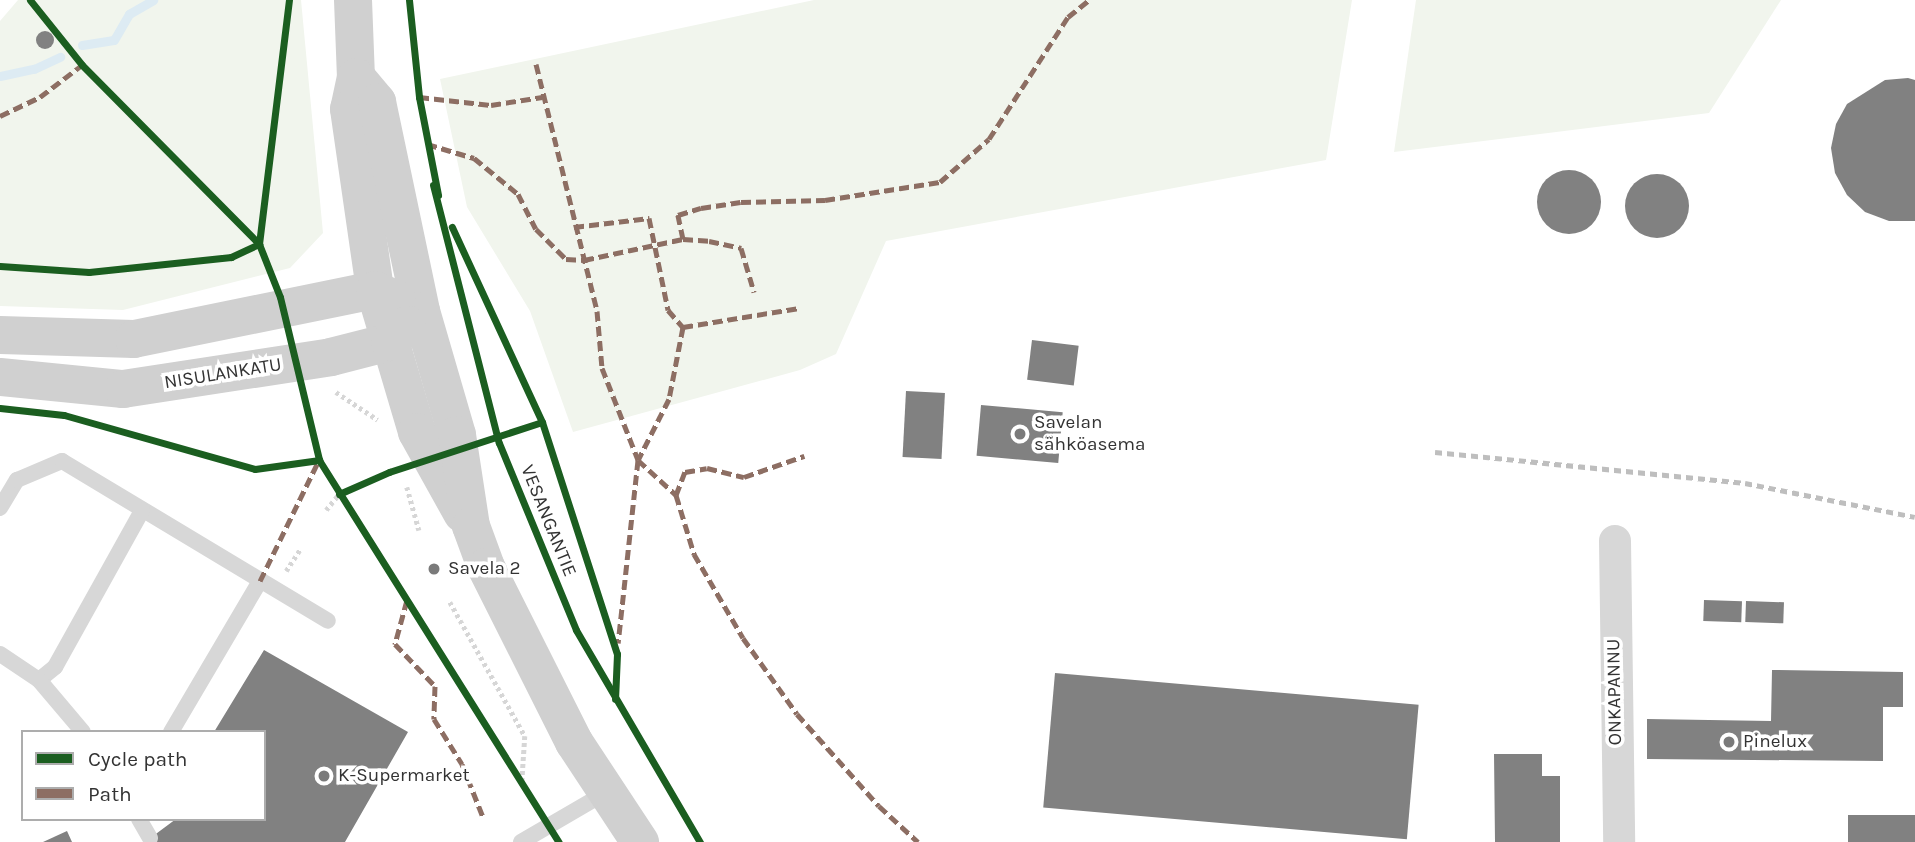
<!DOCTYPE html>
<html>
<head>
<meta charset="utf-8">
<style>
  body { margin:0 }
  #map { position:relative; width:1915px; height:842px; overflow:hidden; background:#fff; font-family:Karla,sans-serif }
  div>[style] { position:absolute }
  [style*='--x'] { left:calc(var(--x)*1px); top:calc(var(--y)*1px); width:calc(var(--w)*1px); rotate:calc(var(--a)*1deg) }
  .green>* { inset:0; background:#f1f5ed }
  .stream>* { height:9px; margin:-4.5px; padding:0 4.5px; transform-origin:4.5px; border-radius:4.5px; background:#ddebf3 }
  .building>* { inset:0; background:#818181; transform-origin:0 0 }
  .round { border-radius:50% }
  .path>* { height:4.5px; margin-top:-2.25px; transform-origin:0; background:repeating-linear-gradient(90deg,#d6d6d6 0 3.5px,transparent 0 7px) }
  .service>* { height:16px; margin:-8px; padding:0 8px; transform-origin:8px; border-radius:8px; background:#d7d7d7 }
  .minor>* { height:32px; margin:-16px; padding:0 16px; transform-origin:16px; border-radius:16px; background:#d7d7d7 }
  .secondary>* { height:38px; margin:-19px; padding:0 19px; transform-origin:19px; border-radius:19px; background:#d0d0d0 }
  .rail>* { height:5px; margin-top:-2.5px; transform-origin:0; background:repeating-linear-gradient(90deg,#bebebe 0 7px,transparent 0 12px) }
  .quiet>* { height:5px; margin-top:-2.5px; transform-origin:0; background:repeating-linear-gradient(90deg,#8d6e63 0 10px,transparent 0 15px) }
  .cycleway>* { height:7px; margin:-3.5px; padding:0 3.5px; transform-origin:3.5px; border-radius:3.5px; background:#1b5e20 }
  .dots>* { width:19px; height:19px; translate:-50% -50%; box-sizing:border-box; border:4px solid #fff; border-radius:50% }
  span { translate:-50% -50%; white-space:nowrap; text-align:center; line-height:1.15; -webkit-text-stroke:7px #fff; paint-order:stroke }
  .street-label { font-size:19px; color:#333 }
  .poi-label { font-size:19px; color:#333 }
  .left { translate:0 -50%; text-align:left }
  .legend { position:absolute; left:21px; top:730px; width:245px; height:91px; box-sizing:border-box; background:#fff; border:2px solid #adadad; margin:0; padding:9px 12px; list-style:none; font-size:21px; color:#333 }
  .legend li { display:flex; align-items:center; gap:14px; height:35px }
  .legend b { width:35px; border:2px solid #adadad }
</style>
</head>
<body>
<div id="map">
  <div class="green">
    <i style="clip-path:polygon(18px 0,301px 0,323px 233px,290px 268px,123px 310px,0 306px,0 21px)"></i>
    <i style="clip-path:polygon(814px 0,1352px 0,1326px 160px,886px 241px,836px 354px,800px 370px,573px 432px,530px 311px,467px 207px,440px 79px)"></i>
    <i style="clip-path:polygon(1416px 0,1781px 0,1709px 113px,1394px 152px)"></i>
  </div>
  <div class="stream">
    <i style="--x:82;--y:45;--w:32;--a:-9"></i>
    <i style="--x:114;--y:40;--w:30;--a:-60"></i>
    <i style="--x:129;--y:14;--w:28;--a:-30"></i>
    <i style="--x:0;--y:76;--w:35;--a:-12"></i>
    <i style="--x:34;--y:69;--w:29;--a:-25"></i>
  </div>
  <div class="building">
    <i class="round" style="left:36px;top:31px;width:18px;height:18px"></i>
    <i style="clip-path:polygon(1908px 78px,1915px 80px,1915px 221px,1889px 221px,1865px 212px,1847px 195px,1835px 173px,1831px 148px,1836px 124px,1847px 104px,1885px 80px)"></i>
    <i class="round" style="left:1537px;top:170px;width:64px;height:64px"></i>
    <i class="round" style="left:1625px;top:174px;width:64px;height:64px"></i>
    <i style="left:1032px;top:340px;width:47px;height:40px;rotate:7deg"></i>
    <i style="left:906px;top:391px;width:39px;height:66px;rotate:3deg"></i>
    <i style="left:981px;top:405px;width:82px;height:51px;rotate:5deg"></i>
    <i style="left:1704px;top:600px;width:38px;height:21px;rotate:2deg"></i>
    <i style="left:1746px;top:601px;width:38px;height:21px;rotate:2deg"></i>
    <i style="clip-path:polygon(264px 650px,408px 732px,345px 842px,145px 842px,176px 819px,264px 819px,264px 732px,214px 732px)"></i>
    <i style="clip-path:polygon(1772px 670px,1903px 672px,1903px 707px,1883px 707px,1883px 761px,1647px 759px,1647px 719px,1771px 721px)"></i>
    <i style="left:1055px;top:673px;width:365px;height:135px;rotate:5deg"></i>
    <i style="clip-path:polygon(1494px 754px,1542px 754px,1542px 776px,1560px 776px,1560px 842px,1495px 842px)"></i>
    <i style="left:1915px;top:815px;width:27px;height:67px;rotate:90deg"></i>
    <i style="clip-path:polygon(67px 831px,72px 842px,43px 842px)"></i>
  </div>
  <div class="path">
    <i style="--x:336;--y:392;--w:50;--a:33.7"></i>
    <i style="--x:407;--y:487;--w:45;--a:74.4"></i>
    <i style="--x:326;--y:510;--w:21;--a:-51"></i>
    <i style="--x:286;--y:571;--w:27;--a:-57"></i>
    <i style="--x:450;--y:602;--w:154;--a:60.8"></i>
    <i style="--x:525;--y:736;--w:47;--a:93.7"></i>
  </div>
  <div class="service">
    <i style="--x:0;--y:508;--w:33;--a:-59"></i>
    <i style="--x:17;--y:480;--w:49;--a:-22.9"></i>
    <i style="--x:62;--y:461;--w:310;--a:31"></i>
    <i style="--x:0;--y:654;--w:47;--a:33.7"></i>
    <i style="--x:39;--y:680;--w:21;--a:-39"></i>
    <i style="--x:55;--y:667;--w:179;--a:-60.9"></i>
    <i style="--x:39;--y:680;--w:68;--a:49.8"></i>
    <i style="--x:171;--y:732;--w:175;--a:-59.5"></i>
    <i style="--x:139;--y:819;--w:22;--a:60"></i>
    <i style="--x:521;--y:842;--w:99;--a:-30.2"></i>
  </div>
  <div class="minor">
    <i style="--x:1615;--y:541;--w:301;--a:89.2"></i>
  </div>
  <div class="secondary">
    <i style="--x:353;--y:0;--w:77;--a:87.8"></i>
    <i style="--x:356;--y:77;--w:33;--a:102"></i>
    <i style="--x:349;--y:109;--w:183;--a:81.8"></i>
    <i style="--x:375;--y:290;--w:148;--a:73.5"></i>
    <i style="--x:417;--y:432;--w:93;--a:60.9"></i>
    <i style="--x:356;--y:77;--w:33;--a:50"></i>
    <i style="--x:377;--y:102;--w:214;--a:78.1"></i>
    <i style="--x:421;--y:311;--w:129;--a:73.8"></i>
    <i style="--x:457;--y:435;--w:92;--a:81.3"></i>
    <i style="--x:471;--y:526;--w:44;--a:69.9"></i>
    <i style="--x:486;--y:567;--w:196;--a:63.3"></i>
    <i style="--x:574;--y:742;--w:120;--a:56.6"></i>
    <i style="--x:0;--y:335;--w:134;--a:1.7"></i>
    <i style="--x:134;--y:339;--w:246;--a:-11.5"></i>
    <i style="--x:375;--y:290;--w:24;--a:24"></i>
    <i style="--x:0;--y:377;--w:124;--a:5.6"></i>
    <i style="--x:123;--y:389;--w:210;--a:-8.7"></i>
    <i style="--x:331;--y:357;--w:61;--a:-14.3"></i>
    <i style="--x:390;--y:342;--w:24;--a:-45"></i>
  </div>
  <div class="rail">
    <i style="--x:1435;--y:452;--w:312;--a:5.7"></i>
    <i style="--x:1745;--y:483;--w:173;--a:11.3"></i>
  </div>
  <div class="quiet">
    <i style="--x:536;--y:64;--w:254;--a:76.1"></i>
    <i style="--x:597;--y:311;--w:57;--a:85"></i>
    <i style="--x:602;--y:368;--w:99;--a:68.6"></i>
    <i style="--x:638;--y:460;--w:52;--a:42.6"></i>
    <i style="--x:676;--y:495;--w:62;--a:73"></i>
    <i style="--x:694;--y:554;--w:97;--a:59.7"></i>
    <i style="--x:743;--y:638;--w:93;--a:54.6"></i>
    <i style="--x:797;--y:714;--w:123;--a:48.3"></i>
    <i style="--x:879;--y:806;--w:53;--a:42.7"></i>
    <i style="--x:419;--y:97;--w:72;--a:6.3"></i>
    <i style="--x:491;--y:105;--w:52;--a:-8.9"></i>
    <i style="--x:0;--y:116;--w:44;--a:-25.4"></i>
    <i style="--x:40;--y:97;--w:53;--a:-37.3"></i>
    <i style="--x:427;--y:144;--w:49;--a:16.6"></i>
    <i style="--x:474;--y:158;--w:57;--a:39.3"></i>
    <i style="--x:518;--y:194;--w:39;--a:63"></i>
    <i style="--x:536;--y:229;--w:42;--a:45"></i>
    <i style="--x:566;--y:259;--w:18;--a:3"></i>
    <i style="--x:584;--y:260;--w:101;--a:-12"></i>
    <i style="--x:683;--y:239;--w:26;--a:4"></i>
    <i style="--x:709;--y:241;--w:33;--a:12"></i>
    <i style="--x:741;--y:248;--w:46;--a:73.5"></i>
    <i style="--x:574;--y:227;--w:76;--a:-6.8"></i>
    <i style="--x:649;--y:218;--w:94;--a:78.3"></i>
    <i style="--x:668;--y:310;--w:23;--a:49"></i>
    <i style="--x:683;--y:327;--w:73;--a:101"></i>
    <i style="--x:669;--y:399;--w:68;--a:116.9"></i>
    <i style="--x:638;--y:460;--w:184;--a:96.2"></i>
    <i style="--x:683;--y:239;--w:25;--a:-102"></i>
    <i style="--x:678;--y:215;--w:24;--a:-17"></i>
    <i style="--x:701;--y:208;--w:40;--a:-8.5"></i>
    <i style="--x:741;--y:202;--w:84;--a:-1.4"></i>
    <i style="--x:825;--y:200;--w:116;--a:-8.9"></i>
    <i style="--x:940;--y:182;--w:65;--a:-41.3"></i>
    <i style="--x:989;--y:139;--w:145;--a:-57.1"></i>
    <i style="--x:1068;--y:17;--w:27;--a:-39"></i>
    <i style="--x:683;--y:327;--w:118;--a:-9.3"></i>
    <i style="--x:676;--y:495;--w:25;--a:-69"></i>
    <i style="--x:685;--y:472;--w:22;--a:-10"></i>
    <i style="--x:707;--y:468;--w:38;--a:14"></i>
    <i style="--x:744;--y:477;--w:64;--a:-19.3"></i>
    <i style="--x:260;--y:581;--w:135;--a:-64"></i>
    <i style="--x:407;--y:600;--w:46;--a:105.3"></i>
    <i style="--x:395;--y:644;--w:58;--a:46.4"></i>
    <i style="--x:435;--y:686;--w:33;--a:92"></i>
    <i style="--x:434;--y:719;--w:53;--a:58.1"></i>
    <i style="--x:462;--y:764;--w:57;--a:68.4"></i>
  </div>
  <div class="cycleway">
    <i style="--x:30;--y:0;--w:83;--a:51.3"></i>
    <i style="--x:82;--y:65;--w:252;--a:45.3"></i>
    <i style="--x:259;--y:244;--w:57;--a:68.4"></i>
    <i style="--x:280;--y:297;--w:168;--a:76.5"></i>
    <i style="--x:319;--y:460;--w:451;--a:57.9"></i>
    <i style="--x:409;--y:0;--w:98;--a:84.1"></i>
    <i style="--x:419;--y:97;--w:100;--a:79"></i>
    <i style="--x:433;--y:185;--w:266;--a:75.7"></i>
    <i style="--x:499;--y:443;--w:202;--a:67.6"></i>
    <i style="--x:576;--y:630;--w:246;--a:59.7"></i>
    <i style="--x:259;--y:244;--w:246;--a:-83"></i>
    <i style="--x:0;--y:266;--w:89;--a:3.9"></i>
    <i style="--x:89;--y:272;--w:143;--a:-6"></i>
    <i style="--x:231;--y:257;--w:31;--a:-25"></i>
    <i style="--x:0;--y:408;--w:64;--a:6.2"></i>
    <i style="--x:64;--y:415;--w:198;--a:15.8"></i>
    <i style="--x:255;--y:469;--w:65;--a:-8"></i>
    <i style="--x:542;--y:422;--w:244;--a:72.1"></i>
    <i style="--x:617;--y:654;--w:45;--a:92.5"></i>
    <i style="--x:339;--y:494;--w:55;--a:-23.7"></i>
    <i style="--x:389;--y:472;--w:161;--a:-18.1"></i>
    <i style="--x:542;--y:422;--w:215;--a:-114.8"></i>
  </div>
  <div class="dots">
    <i style="left:1020px;top:434px;background:#7a7a7a"></i>
    <i style="left:434px;top:569px;background:#7a7a7a"></i>
    <i style="left:1729px;top:742px;background:#7a7a7a"></i>
    <i style="left:324px;top:776px;background:#7a7a7a"></i>
  </div>
  <div class="street-label">
    <span style="left:223px;top:374px;rotate:-9deg">NISULANKATU</span>
    <span style="left:548px;top:521px;rotate:68deg">VESANGANTIE</span>
    <span style="left:1615px;top:692px;rotate:-91deg">ONKAPANNU</span>
  </div>
  <div class="poi-label">
    <span class="left" style="left:1034px;top:434px">Savelan<br>sähköasema</span>
    <span class="left" style="left:448px;top:569px">Savela 2</span>
    <span class="left" style="left:1743px;top:742px">Pinelux</span>
    <span class="left" style="left:338px;top:776px">K-Supermarket</span>
  </div>
  <ul class="legend">
  <li><b style="height:9px;background:#1b5e20"></b>Cycle path</li>
  <li><b style="height:9px;background:#8d6e63"></b>Path</li>
  </ul>
</div>
</body>
</html>
